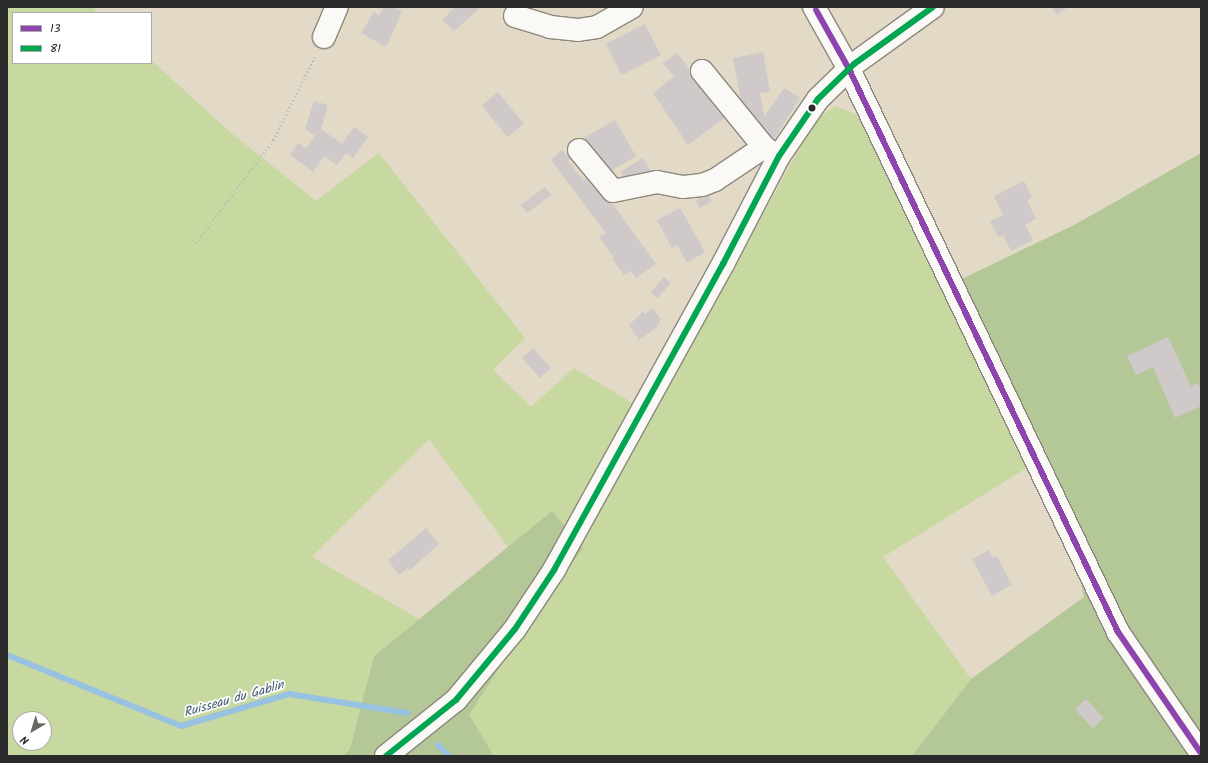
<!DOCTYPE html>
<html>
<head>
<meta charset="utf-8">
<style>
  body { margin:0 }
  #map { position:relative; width:1208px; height:763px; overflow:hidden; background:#e2d9c6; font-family:Kalam,sans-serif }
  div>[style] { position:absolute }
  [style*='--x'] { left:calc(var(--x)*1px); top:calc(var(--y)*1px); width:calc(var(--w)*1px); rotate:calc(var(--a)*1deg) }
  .green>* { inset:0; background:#c8d8a1 }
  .forest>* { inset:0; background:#b3c797 }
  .stream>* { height:6px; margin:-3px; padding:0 3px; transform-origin:3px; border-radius:3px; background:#98c2e1 }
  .building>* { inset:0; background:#cfc9ca; transform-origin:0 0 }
  .path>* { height:2.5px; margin-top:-1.25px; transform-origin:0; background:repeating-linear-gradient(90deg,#bcbab7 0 1px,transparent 0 4px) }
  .roads { filter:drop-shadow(1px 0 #8c887e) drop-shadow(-1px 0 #8c887e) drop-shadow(0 1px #8c887e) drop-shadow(0 -1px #8c887e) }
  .minor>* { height:22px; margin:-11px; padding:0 11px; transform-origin:11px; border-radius:11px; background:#fbf9f6 }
  .bus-1>* { height:6px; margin:-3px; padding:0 3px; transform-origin:3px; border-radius:3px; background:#8e44ad }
  .bus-2>* { height:6px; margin:-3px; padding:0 3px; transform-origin:3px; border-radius:3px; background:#00a651 }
  .dots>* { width:11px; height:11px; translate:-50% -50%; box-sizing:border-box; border:2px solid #fff; border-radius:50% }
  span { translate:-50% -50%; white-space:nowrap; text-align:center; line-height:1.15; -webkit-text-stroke:3.5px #fff; paint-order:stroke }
  .water-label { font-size:13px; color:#465c6f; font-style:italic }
  .frame { position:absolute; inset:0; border:8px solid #2b2b2b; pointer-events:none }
  .legend { position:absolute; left:12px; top:12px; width:140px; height:52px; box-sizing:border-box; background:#fff; border:1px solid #aaa; margin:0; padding:5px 7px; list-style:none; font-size:12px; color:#2b2b2b }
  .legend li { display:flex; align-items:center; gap:8px; height:20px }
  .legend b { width:20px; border:1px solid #aaa }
  .north { position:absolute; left:12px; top:711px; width:40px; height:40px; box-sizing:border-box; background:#fff; border:1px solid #aaa; border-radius:50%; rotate:218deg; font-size:11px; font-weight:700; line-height:16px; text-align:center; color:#2b2b2b }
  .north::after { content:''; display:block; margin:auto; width:14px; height:18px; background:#6b6861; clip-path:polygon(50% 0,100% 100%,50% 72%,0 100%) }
</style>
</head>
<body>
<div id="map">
  <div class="green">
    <i style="clip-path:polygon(evenodd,7px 7px,92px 7px,98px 13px,13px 13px,13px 63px,151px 63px,151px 60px,230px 132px,316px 201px,379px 153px,525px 338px,493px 370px,531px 407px,574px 368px,649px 413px,705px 320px,815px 120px,836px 106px,857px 115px,948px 298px,1028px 467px,883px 557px,971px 679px,912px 756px,494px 756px,468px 715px,508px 654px,552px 511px,508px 547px,429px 439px,312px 557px,419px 619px,374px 656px,350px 749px,342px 756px,7px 756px,7px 7px,20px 719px,44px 719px,44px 743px,20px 743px,20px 719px)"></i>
  </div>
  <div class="forest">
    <i style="clip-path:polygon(1201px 153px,1201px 756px,912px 756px,971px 679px,1084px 597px,1079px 575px,943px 288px,1076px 224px)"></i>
    <i style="clip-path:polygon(552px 511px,583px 548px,508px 654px,469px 715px,494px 756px,342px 756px,350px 749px,374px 656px)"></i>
  </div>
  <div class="stream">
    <i style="--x:7;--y:655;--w:188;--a:22.2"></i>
    <i style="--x:181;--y:726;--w:113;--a:-16.5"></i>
    <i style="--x:289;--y:694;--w:120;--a:9.1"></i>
    <i style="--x:438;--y:745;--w:16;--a:45"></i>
  </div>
  <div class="building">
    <i style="clip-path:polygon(384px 7px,394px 7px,402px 12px,386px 47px,361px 33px,374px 12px,379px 15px)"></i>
    <i style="clip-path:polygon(452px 7px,481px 7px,454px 31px,442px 20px,454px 8px)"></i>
    <i style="clip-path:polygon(1051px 7px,1068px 7px,1057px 15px)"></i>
    <i style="left:645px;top:24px;width:35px;height:44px;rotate:63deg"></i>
    <i style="clip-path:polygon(763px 52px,770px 92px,760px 93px,764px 117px,784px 88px,800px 98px,774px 139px,750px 123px,744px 116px,733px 58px)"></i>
    <i style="clip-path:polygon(677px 53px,727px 116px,688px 145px,653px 93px,674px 76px,663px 63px)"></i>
    <i style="left:498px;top:92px;width:41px;height:21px;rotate:51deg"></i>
    <i style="clip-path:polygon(314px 101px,328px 105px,321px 129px,342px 144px,354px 127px,368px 137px,353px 158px,346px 153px,337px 165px,324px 156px,313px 172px,290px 155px,298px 143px,306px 148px,315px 136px,305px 129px)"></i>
    <i style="left:615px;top:120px;width:42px;height:36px;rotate:60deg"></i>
    <i style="clip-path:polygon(562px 150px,570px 159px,568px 161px,584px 181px,586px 178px,591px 186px,597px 182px,656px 264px,636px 278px,631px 271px,624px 275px,612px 259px,614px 258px,599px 237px,606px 233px,551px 160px)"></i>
    <i style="left:643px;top:158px;width:15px;height:26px;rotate:58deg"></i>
    <i style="clip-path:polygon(1024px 181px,1032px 198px,1027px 200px,1036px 219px,1025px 225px,1033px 240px,1011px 251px,1003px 235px,998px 237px,990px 221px,1003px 215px,994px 196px)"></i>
    <i style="left:545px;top:187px;width:10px;height:30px;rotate:53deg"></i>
    <i style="left:708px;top:194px;width:8px;height:14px;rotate:60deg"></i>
    <i style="clip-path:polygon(680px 208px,705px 252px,687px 263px,677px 245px,672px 248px,657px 220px)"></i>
    <i style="left:664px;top:277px;width:9px;height:20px;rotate:41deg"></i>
    <i style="clip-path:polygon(652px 308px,661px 319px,656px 328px,639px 340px,629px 325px,643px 312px,645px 314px)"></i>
    <i style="clip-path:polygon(1168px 337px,1191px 386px,1198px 383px,1201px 390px,1201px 406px,1175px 418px,1153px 367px,1136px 375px,1127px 356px)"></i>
    <i style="left:533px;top:348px;width:27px;height:15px;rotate:48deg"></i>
    <i style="clip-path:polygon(426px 528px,439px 544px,410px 570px,408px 568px,399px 575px,388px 560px)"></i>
    <i style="clip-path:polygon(989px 550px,993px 558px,997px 556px,1012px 585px,992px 596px,972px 559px)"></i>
    <i style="left:1086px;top:699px;width:26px;height:15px;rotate:47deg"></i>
  </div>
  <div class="path">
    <i style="--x:196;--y:243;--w:129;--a:-53.2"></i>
    <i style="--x:273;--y:140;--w:94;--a:-63.4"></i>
  </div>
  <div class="roads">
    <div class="minor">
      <i style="--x:814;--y:7;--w:71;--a:60.6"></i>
      <i style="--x:849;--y:69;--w:624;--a:64.46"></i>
      <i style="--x:1118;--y:632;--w:147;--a:55.6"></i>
      <i style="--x:515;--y:16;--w:37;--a:17"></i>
      <i style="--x:550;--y:27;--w:28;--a:6"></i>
      <i style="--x:578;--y:30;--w:19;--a:-9"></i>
      <i style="--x:597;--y:27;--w:40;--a:-29.7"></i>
      <i style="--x:324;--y:37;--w:33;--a:-67"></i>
      <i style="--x:702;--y:71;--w:98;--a:50.8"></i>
      <i style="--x:764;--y:147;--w:14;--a:34"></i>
      <i style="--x:579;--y:150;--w:53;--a:50.3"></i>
      <i style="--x:613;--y:191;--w:45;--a:-11.6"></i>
      <i style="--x:657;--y:182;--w:26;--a:11"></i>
      <i style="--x:683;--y:187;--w:19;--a:-6"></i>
      <i style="--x:702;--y:185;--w:14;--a:-21"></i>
      <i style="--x:715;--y:180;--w:59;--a:-34"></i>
      <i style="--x:386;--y:756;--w:90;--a:-38.7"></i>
      <i style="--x:456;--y:700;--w:92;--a:-50.3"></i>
      <i style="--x:515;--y:629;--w:71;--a:-56.5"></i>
      <i style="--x:554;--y:570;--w:350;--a:-61.1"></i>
      <i style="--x:723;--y:264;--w:122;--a:-62.6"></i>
      <i style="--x:779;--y:156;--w:69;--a:-55.6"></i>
      <i style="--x:818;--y:99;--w:50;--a:-44.2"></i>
      <i style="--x:854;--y:64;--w:97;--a:-35.8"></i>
    </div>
  </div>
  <div class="bus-1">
    <i style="--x:816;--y:10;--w:68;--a:60.8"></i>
    <i style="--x:849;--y:69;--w:624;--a:64.46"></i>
    <i style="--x:1118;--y:632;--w:147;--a:55.6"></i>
  </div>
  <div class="bus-2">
    <i style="--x:386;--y:756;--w:90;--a:-38.7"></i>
    <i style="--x:456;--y:700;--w:92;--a:-50.3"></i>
    <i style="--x:515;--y:629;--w:71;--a:-56.5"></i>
    <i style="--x:554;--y:570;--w:350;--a:-61.1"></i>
    <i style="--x:723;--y:264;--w:122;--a:-62.6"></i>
    <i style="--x:779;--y:156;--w:69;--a:-55.6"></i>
    <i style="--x:818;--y:99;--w:50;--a:-44.2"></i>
    <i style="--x:854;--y:64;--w:97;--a:-35.8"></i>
  </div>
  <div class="dots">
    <i style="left:812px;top:108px;background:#2b2b2b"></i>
  </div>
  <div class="water-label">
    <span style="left:234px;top:700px;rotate:-16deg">Ruisseau du Gablin</span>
  </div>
  <div class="frame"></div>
  <ul class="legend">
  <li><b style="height:5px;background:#8e44ad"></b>13</li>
  <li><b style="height:5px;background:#00a651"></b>81</li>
  </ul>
  <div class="north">N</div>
</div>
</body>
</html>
